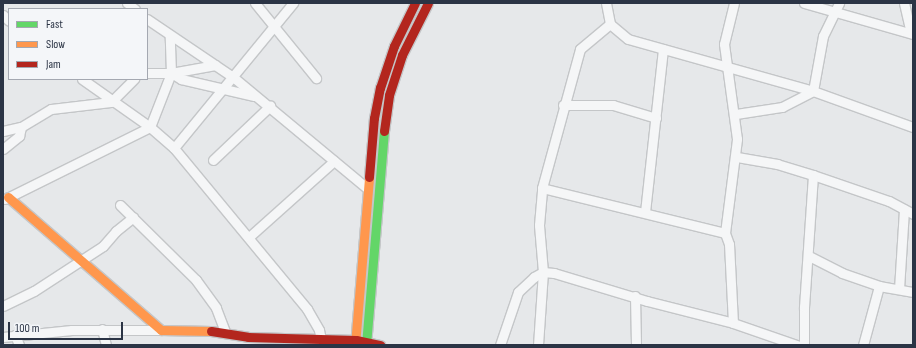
<!DOCTYPE html>
<html>
<head>
<meta charset="utf-8">
<style>
  body { margin:0 }
  #map { position:relative; width:916px; height:348px; overflow:hidden; background:#e6e8ea; font-family:"Sofia Sans Condensed",sans-serif }
  div>[style] { position:absolute }
  [style*='--x'] { left:calc(var(--x)*1px); top:calc(var(--y)*1px); width:calc(var(--w)*1px); rotate:calc(var(--a)*1deg) }
  .roads { filter:drop-shadow(1px 0 #c4c6c8) drop-shadow(-1px 0 #c4c6c8) drop-shadow(0 1px #c4c6c8) drop-shadow(0 -1px #c4c6c8) }
  .street>* { height:9px; margin:-4.5px; padding:0 4.5px; transform-origin:4.5px; border-radius:4.5px; background:#f5f6f7 }
  .fast>* { height:9px; margin:-4.5px; padding:0 4.5px; transform-origin:4.5px; border-radius:4.5px; background:#63d668 }
  .slow>* { height:9px; margin:-4.5px; padding:0 4.5px; transform-origin:4.5px; border-radius:4.5px; background:#ff974d }
  .jam>* { height:9px; margin:-4.5px; padding:0 4.5px; transform-origin:4.5px; border-radius:4.5px; background:#b3261e }
  span { translate:-50% -50%; white-space:nowrap; text-align:center; line-height:1.15; -webkit-text-stroke:3px #f4f6f9; paint-order:stroke }
  .frame { position:absolute; inset:0; border:4px solid #2b3445; pointer-events:none }
  .legend { position:absolute; left:8px; top:8px; width:140px; height:72px; box-sizing:border-box; background:#f4f6f9; border:1px solid #a4a8b1; margin:0; padding:5px 7px; list-style:none; font-size:12px; color:#2b3445 }
  .legend li { display:flex; align-items:center; gap:8px; height:20px }
  .legend b { width:20px; border:1px solid #a4a8b1 }
  .scale { position:absolute; left:8px; top:322px; width:115px; height:18px; box-sizing:border-box; border:2px solid #2b3445; border-top:0; padding-left:5px; font-size:12px; line-height:14px; white-space:nowrap; color:#2b3445; -webkit-text-stroke:3px #f4f6f9; paint-order:stroke }
</style>
</head>
<body>
<div id="map">
  <div class="roads">
    <div class="street">
      <i style="--x:127;--y:3;--w:10;--a:37"></i>
      <i style="--x:255;--y:3;--w:97;--a:50.9"></i>
      <i style="--x:606;--y:3;--w:21;--a:79"></i>
      <i style="--x:610;--y:24;--w:23;--a:40"></i>
      <i style="--x:628;--y:39;--w:192;--a:15.7"></i>
      <i style="--x:813;--y:91;--w:106;--a:19.8"></i>
      <i style="--x:804;--y:3;--w:113;--a:15.9"></i>
      <i style="--x:904;--y:3;--w:31;--a:77"></i>
      <i style="--x:3;--y:15;--w:8;--a:45"></i>
      <i style="--x:147;--y:19;--w:104;--a:34"></i>
      <i style="--x:233;--y:77;--w:175;--a:39.7"></i>
      <i style="--x:147;--y:73;--w:24;--a:0"></i>
      <i style="--x:171;--y:73;--w:12;--a:31"></i>
      <i style="--x:181;--y:79;--w:75;--a:13.1"></i>
      <i style="--x:171;--y:73;--w:45;--a:-10.3"></i>
      <i style="--x:82;--y:79;--w:83;--a:35.2"></i>
      <i style="--x:150;--y:127;--w:32;--a:41"></i>
      <i style="--x:174;--y:148;--w:209;--a:50.4"></i>
      <i style="--x:307;--y:309;--w:24;--a:60"></i>
      <i style="--x:319;--y:330;--w:14;--a:78"></i>
      <i style="--x:563;--y:105;--w:50;--a:0"></i>
      <i style="--x:613;--y:105;--w:45;--a:16.8"></i>
      <i style="--x:736;--y:114;--w:47;--a:-8.7"></i>
      <i style="--x:782;--y:107;--w:35;--a:-27"></i>
      <i style="--x:813;--y:91;--w:56;--a:-79.7"></i>
      <i style="--x:823;--y:36;--w:37;--a:-64"></i>
      <i style="--x:3;--y:131;--w:18;--a:-13"></i>
      <i style="--x:21;--y:127;--w:35;--a:-31"></i>
      <i style="--x:51;--y:109;--w:60;--a:-6.7"></i>
      <i style="--x:111;--y:102;--w:33;--a:-45"></i>
      <i style="--x:174;--y:148;--w:188;--a:-50.6"></i>
      <i style="--x:3;--y:149;--w:21;--a:-39"></i>
      <i style="--x:19;--y:136;--w:9;--a:-77"></i>
      <i style="--x:737;--y:157;--w:41;--a:9.9"></i>
      <i style="--x:777;--y:164;--w:38;--a:17"></i>
      <i style="--x:813;--y:175;--w:80;--a:18.9"></i>
      <i style="--x:889;--y:201;--w:27;--a:28"></i>
      <i style="--x:213;--y:160;--w:79;--a:-43.5"></i>
      <i style="--x:542;--y:188;--w:188;--a:13.8"></i>
      <i style="--x:5;--y:199;--w:162;--a:-26.4"></i>
      <i style="--x:150;--y:127;--w:58;--a:-68.7"></i>
      <i style="--x:171;--y:73;--w:38;--a:-92"></i>
      <i style="--x:120;--y:205;--w:107;--a:44.6"></i>
      <i style="--x:196;--y:280;--w:34;--a:54"></i>
      <i style="--x:216;--y:308;--w:26;--a:69"></i>
      <i style="--x:645;--y:212;--w:164;--a:-83.7"></i>
      <i style="--x:249;--y:237;--w:114;--a:-41.8"></i>
      <i style="--x:809;--y:256;--w:37;--a:27"></i>
      <i style="--x:842;--y:273;--w:39;--a:19"></i>
      <i style="--x:879;--y:286;--w:35;--a:10"></i>
      <i style="--x:899;--y:289;--w:80;--a:-86.4"></i>
      <i style="--x:635;--y:296;--w:49;--a:88.8"></i>
      <i style="--x:3;--y:306;--w:34;--a:-26"></i>
      <i style="--x:34;--y:291;--w:82;--a:-33.1"></i>
      <i style="--x:103;--y:246;--w:20;--a:-49"></i>
      <i style="--x:116;--y:231;--w:22;--a:-39"></i>
      <i style="--x:733;--y:323;--w:79;--a:-92.9"></i>
      <i style="--x:729;--y:244;--w:12;--a:-110"></i>
      <i style="--x:725;--y:233;--w:95;--a:-82.7"></i>
      <i style="--x:737;--y:139;--w:96;--a:-97.8"></i>
      <i style="--x:724;--y:44;--w:42;--a:-76.3"></i>
      <i style="--x:102;--y:329;--w:16;--a:76"></i>
      <i style="--x:15;--y:335;--w:11;--a:68"></i>
      <i style="--x:3;--y:337;--w:69;--a:-5.8"></i>
      <i style="--x:72;--y:330;--w:89;--a:0"></i>
      <i style="--x:500;--y:345;--w:56;--a:-71.2"></i>
      <i style="--x:518;--y:292;--w:22;--a:-43"></i>
      <i style="--x:534;--y:277;--w:10;--a:-29"></i>
      <i style="--x:543;--y:272;--w:11;--a:5"></i>
      <i style="--x:554;--y:273;--w:97;--a:16.8"></i>
      <i style="--x:647;--y:301;--w:89;--a:14.3"></i>
      <i style="--x:733;--y:323;--w:68;--a:19"></i>
      <i style="--x:538;--y:345;--w:73;--a:-86.1"></i>
      <i style="--x:543;--y:272;--w:47;--a:-94.9"></i>
      <i style="--x:539;--y:225;--w:37;--a:-85"></i>
      <i style="--x:542;--y:188;--w:144;--a:-74.7"></i>
      <i style="--x:580;--y:49;--w:39;--a:-40"></i>
      <i style="--x:804;--y:345;--w:38;--a:-90"></i>
      <i style="--x:804;--y:307;--w:132;--a:-86.1"></i>
      <i style="--x:863;--y:345;--w:61;--a:-74.8"></i>
    </div>
    <div class="fast">
      <i style="--x:366;--y:345;--w:215;--a:-85.2"></i>
    </div>
    <div class="slow">
      <i style="--x:8;--y:197;--w:203;--a:41"></i>
      <i style="--x:161;--y:330;--w:50;--a:1.1"></i>
      <i style="--x:355;--y:345;--w:169;--a:-85.2"></i>
    </div>
    <div class="jam">
      <i style="--x:384;--y:131;--w:36;--a:-82"></i>
      <i style="--x:389;--y:95;--w:42;--a:-72"></i>
      <i style="--x:402;--y:55;--w:58;--a:-63.4"></i>
      <i style="--x:369;--y:177;--w:59;--a:-85.2"></i>
      <i style="--x:374;--y:118;--w:31;--a:-79"></i>
      <i style="--x:380;--y:88;--w:44;--a:-71.6"></i>
      <i style="--x:394;--y:46;--w:48;--a:-64"></i>
      <i style="--x:211;--y:331;--w:37;--a:9"></i>
      <i style="--x:248;--y:337;--w:108;--a:1.6"></i>
      <i style="--x:356;--y:340;--w:25;--a:12"></i>
    </div>
  </div>
  <div class="frame"></div>
  <ul class="legend">
  <li><b style="height:5px;background:#63d668"></b>Fast</li>
  <li><b style="height:5px;background:#ff974d"></b>Slow</li>
  <li><b style="height:5px;background:#b3261e"></b>Jam</li>
  </ul>
  <div class="scale">100 m</div>
</div>
</body>
</html>
